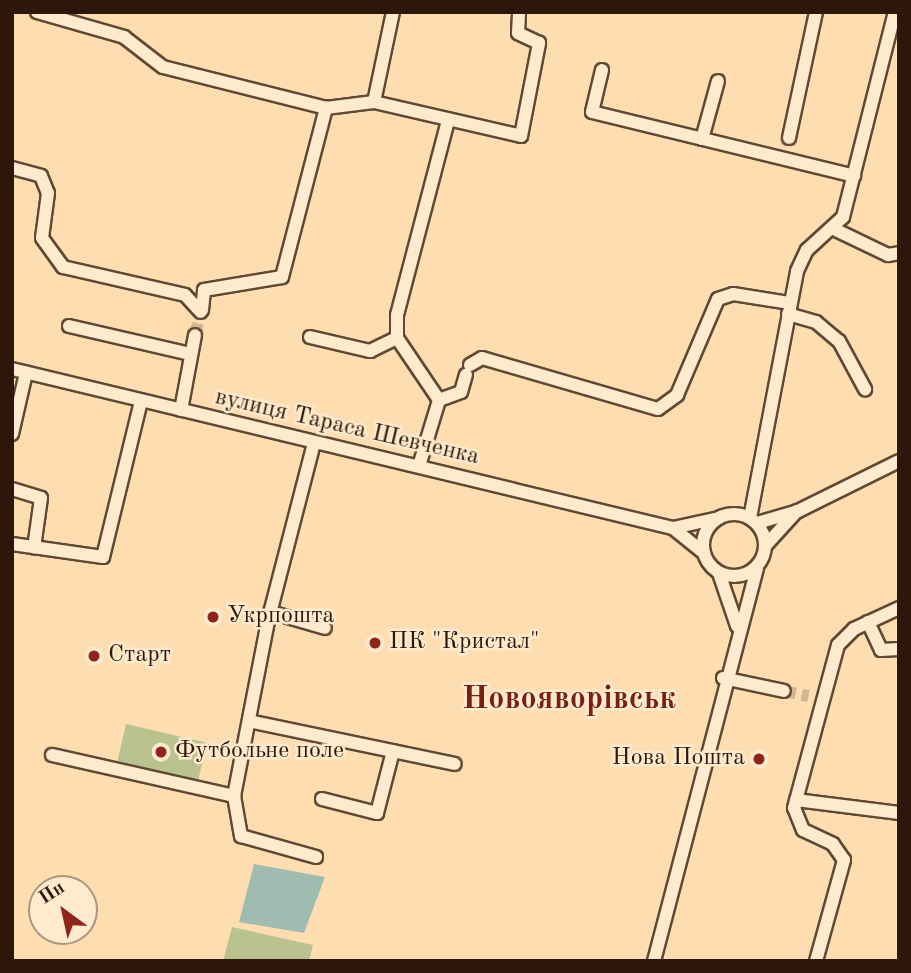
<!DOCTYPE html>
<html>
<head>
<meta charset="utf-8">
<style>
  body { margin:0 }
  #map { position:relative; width:911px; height:973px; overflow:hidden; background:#fedeb0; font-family:"Old Standard TT",serif }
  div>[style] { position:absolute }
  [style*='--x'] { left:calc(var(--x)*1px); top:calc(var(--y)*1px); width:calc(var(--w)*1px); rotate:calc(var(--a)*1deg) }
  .green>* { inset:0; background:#bac290; transform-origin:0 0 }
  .water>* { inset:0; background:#a0bbb0 }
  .minor-tunnel>* { height:12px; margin-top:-6px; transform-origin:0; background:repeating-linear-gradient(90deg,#d4b68f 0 12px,transparent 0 18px) }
  .roads { filter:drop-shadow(2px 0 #604934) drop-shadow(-2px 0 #604934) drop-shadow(0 2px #604934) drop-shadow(0 -2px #604934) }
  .minor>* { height:12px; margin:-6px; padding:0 6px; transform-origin:6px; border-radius:6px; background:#feeacc }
  .minor>.ring { margin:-6px; padding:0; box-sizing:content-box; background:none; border:12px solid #feeacc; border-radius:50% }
  .dots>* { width:19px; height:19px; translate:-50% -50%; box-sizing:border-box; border:4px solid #feeacc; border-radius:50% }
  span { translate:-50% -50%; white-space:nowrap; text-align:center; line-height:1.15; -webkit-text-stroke:5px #feeacc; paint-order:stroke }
  .street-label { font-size:24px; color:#2c170a }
  .poi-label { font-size:24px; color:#2c170a }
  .left { translate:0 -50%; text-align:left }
  .right { translate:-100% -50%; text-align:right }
  .district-label { font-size:32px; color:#7a1f14; font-weight:700 }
  .frame { position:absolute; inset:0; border:14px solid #2c170a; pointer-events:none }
  .north { position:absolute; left:28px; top:875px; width:70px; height:70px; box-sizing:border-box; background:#feeacc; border:2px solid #aa967e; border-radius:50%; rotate:327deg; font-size:19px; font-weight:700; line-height:28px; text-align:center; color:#2c170a }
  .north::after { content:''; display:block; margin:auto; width:24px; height:32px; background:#8f2418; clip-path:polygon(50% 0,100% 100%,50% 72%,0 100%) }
</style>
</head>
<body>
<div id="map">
  <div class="green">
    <i style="left:126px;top:724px;width:83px;height:38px;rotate:13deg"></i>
    <i style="clip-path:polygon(232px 927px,313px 945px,309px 961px,223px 961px)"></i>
  </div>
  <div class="water">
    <i style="clip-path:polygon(254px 864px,325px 877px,304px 933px,239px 922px)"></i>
  </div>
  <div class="minor-tunnel">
    <i style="--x:195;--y:335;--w:24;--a:-75"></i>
    <i style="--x:784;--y:691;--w:25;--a:12"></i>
  </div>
  <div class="roads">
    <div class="minor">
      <i style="--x:37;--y:12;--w:91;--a:16"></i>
      <i style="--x:124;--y:37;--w:49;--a:37.6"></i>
      <i style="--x:163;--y:67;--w:168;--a:14.1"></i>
      <i style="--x:326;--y:108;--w:48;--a:-7.1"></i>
      <i style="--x:374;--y:102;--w:151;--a:13"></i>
      <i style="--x:521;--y:136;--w:95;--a:-79"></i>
      <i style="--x:539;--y:43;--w:23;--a:-155"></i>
      <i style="--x:518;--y:33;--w:21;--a:-87"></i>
      <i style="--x:602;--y:70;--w:43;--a:103.4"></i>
      <i style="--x:592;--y:112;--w:270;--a:13.7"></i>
      <i style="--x:374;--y:102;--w:92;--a:-78.1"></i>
      <i style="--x:789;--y:138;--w:129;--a:-77.9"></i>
      <i style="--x:702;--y:139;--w:60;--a:-74.6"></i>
      <i style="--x:12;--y:168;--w:30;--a:15"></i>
      <i style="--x:41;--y:176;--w:18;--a:68"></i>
      <i style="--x:48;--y:193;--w:45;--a:97.6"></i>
      <i style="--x:42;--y:238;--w:36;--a:54"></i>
      <i style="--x:63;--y:267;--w:125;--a:12.9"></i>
      <i style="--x:185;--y:295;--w:23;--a:47"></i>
      <i style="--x:836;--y:230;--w:58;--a:25.7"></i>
      <i style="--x:888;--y:255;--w:11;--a:-10"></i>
      <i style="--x:202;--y:310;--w:20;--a:-84"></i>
      <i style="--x:204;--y:290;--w:79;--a:-9.5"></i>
      <i style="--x:282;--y:277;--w:175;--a:-75.4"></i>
      <i style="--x:788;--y:314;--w:29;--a:16"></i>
      <i style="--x:816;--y:322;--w:30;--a:40"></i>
      <i style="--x:839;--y:341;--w:55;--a:61.6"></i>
      <i style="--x:69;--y:326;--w:124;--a:13"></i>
      <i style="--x:310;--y:337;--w:62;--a:13.1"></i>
      <i style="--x:370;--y:351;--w:30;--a:-26"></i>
      <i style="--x:470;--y:365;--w:14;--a:-30"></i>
      <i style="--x:482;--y:358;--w:183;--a:16.2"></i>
      <i style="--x:658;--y:409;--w:24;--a:-36"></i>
      <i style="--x:677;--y:395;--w:104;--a:-66.9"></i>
      <i style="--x:718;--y:299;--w:16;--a:-18"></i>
      <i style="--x:733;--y:294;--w:58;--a:9"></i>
      <i style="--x:12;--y:369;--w:680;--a:13.53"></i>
      <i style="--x:673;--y:528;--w:47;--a:-12.3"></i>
      <i style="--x:439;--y:400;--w:23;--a:-20"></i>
      <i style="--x:461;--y:392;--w:18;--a:-74"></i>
      <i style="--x:181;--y:410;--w:76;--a:-79.4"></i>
      <i style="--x:12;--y:434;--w:63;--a:-77.1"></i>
      <i style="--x:419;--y:466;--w:69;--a:-73.1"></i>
      <i style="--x:439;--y:400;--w:75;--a:-124.1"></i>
      <i style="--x:397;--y:338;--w:23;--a:-90"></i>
      <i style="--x:397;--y:315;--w:202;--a:-75.3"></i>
      <i style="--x:12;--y:489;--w:30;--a:17"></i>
      <i style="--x:41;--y:498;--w:50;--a:98"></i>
      <i class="ring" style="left:703px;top:514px;width:50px;height:50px"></i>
      <i style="--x:750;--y:518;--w:251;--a:-79.2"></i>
      <i style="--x:797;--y:271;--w:23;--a:-65"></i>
      <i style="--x:807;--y:250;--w:49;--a:-42.5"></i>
      <i style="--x:843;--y:217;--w:211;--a:-75.8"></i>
      <i style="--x:757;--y:523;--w:43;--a:-16.3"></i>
      <i style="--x:798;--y:511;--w:113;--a:-26.3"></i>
      <i style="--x:673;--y:528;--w:40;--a:39"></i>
      <i style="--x:12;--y:544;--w:92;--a:8.1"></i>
      <i style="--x:103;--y:557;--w:161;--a:-76.3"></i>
      <i style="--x:766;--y:545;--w:46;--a:-47.6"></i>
      <i style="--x:719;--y:573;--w:56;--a:71.2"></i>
      <i style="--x:270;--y:612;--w:57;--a:16.2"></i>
      <i style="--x:868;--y:622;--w:31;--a:65"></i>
      <i style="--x:881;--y:650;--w:18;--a:-3"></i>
      <i style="--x:723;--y:678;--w:62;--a:12"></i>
      <i style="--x:249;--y:721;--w:210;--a:11.8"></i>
      <i style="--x:52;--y:755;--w:187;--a:12.7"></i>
      <i style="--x:234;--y:796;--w:178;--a:-79"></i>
      <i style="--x:268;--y:621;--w:184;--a:-75.5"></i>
      <i style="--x:234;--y:796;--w:41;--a:80.1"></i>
      <i style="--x:241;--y:836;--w:78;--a:15.6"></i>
      <i style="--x:322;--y:799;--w:57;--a:14.3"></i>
      <i style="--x:377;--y:813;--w:64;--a:-75.5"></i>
      <i style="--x:796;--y:800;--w:104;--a:7.2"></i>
      <i style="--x:654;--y:961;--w:406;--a:-75.3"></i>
      <i style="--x:816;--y:961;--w:105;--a:-74.5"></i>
      <i style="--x:844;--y:860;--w:19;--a:-125"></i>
      <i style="--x:833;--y:844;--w:33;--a:-155"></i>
      <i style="--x:803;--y:830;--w:24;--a:-112"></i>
      <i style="--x:794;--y:808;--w:169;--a:-74.9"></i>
      <i style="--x:838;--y:645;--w:23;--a:-45"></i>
      <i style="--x:854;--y:629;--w:50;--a:-25"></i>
    </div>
  </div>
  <div class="dots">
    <i style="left:213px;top:617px;background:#8f2418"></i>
    <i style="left:375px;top:643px;background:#8f2418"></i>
    <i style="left:94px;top:656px;background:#8f2418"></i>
    <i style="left:161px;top:752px;background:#8f2418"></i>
    <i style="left:759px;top:759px;background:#8f2418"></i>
  </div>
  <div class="street-label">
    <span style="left:347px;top:428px;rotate:13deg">вулиця Тараса Шевченка</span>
  </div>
  <div class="poi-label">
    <span class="left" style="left:227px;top:617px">Укрпошта</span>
    <span class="left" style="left:389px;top:643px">ПК "Кристал"</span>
    <span class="left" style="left:108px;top:656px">Старт</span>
    <span class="left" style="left:175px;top:752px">Футбольне поле</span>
    <span class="right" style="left:745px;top:759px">Нова Пошта</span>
  </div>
  <div class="district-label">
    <span style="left:569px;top:700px">Новояворівськ</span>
  </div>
  <div class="frame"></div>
  <div class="north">Пн</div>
</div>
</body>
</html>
